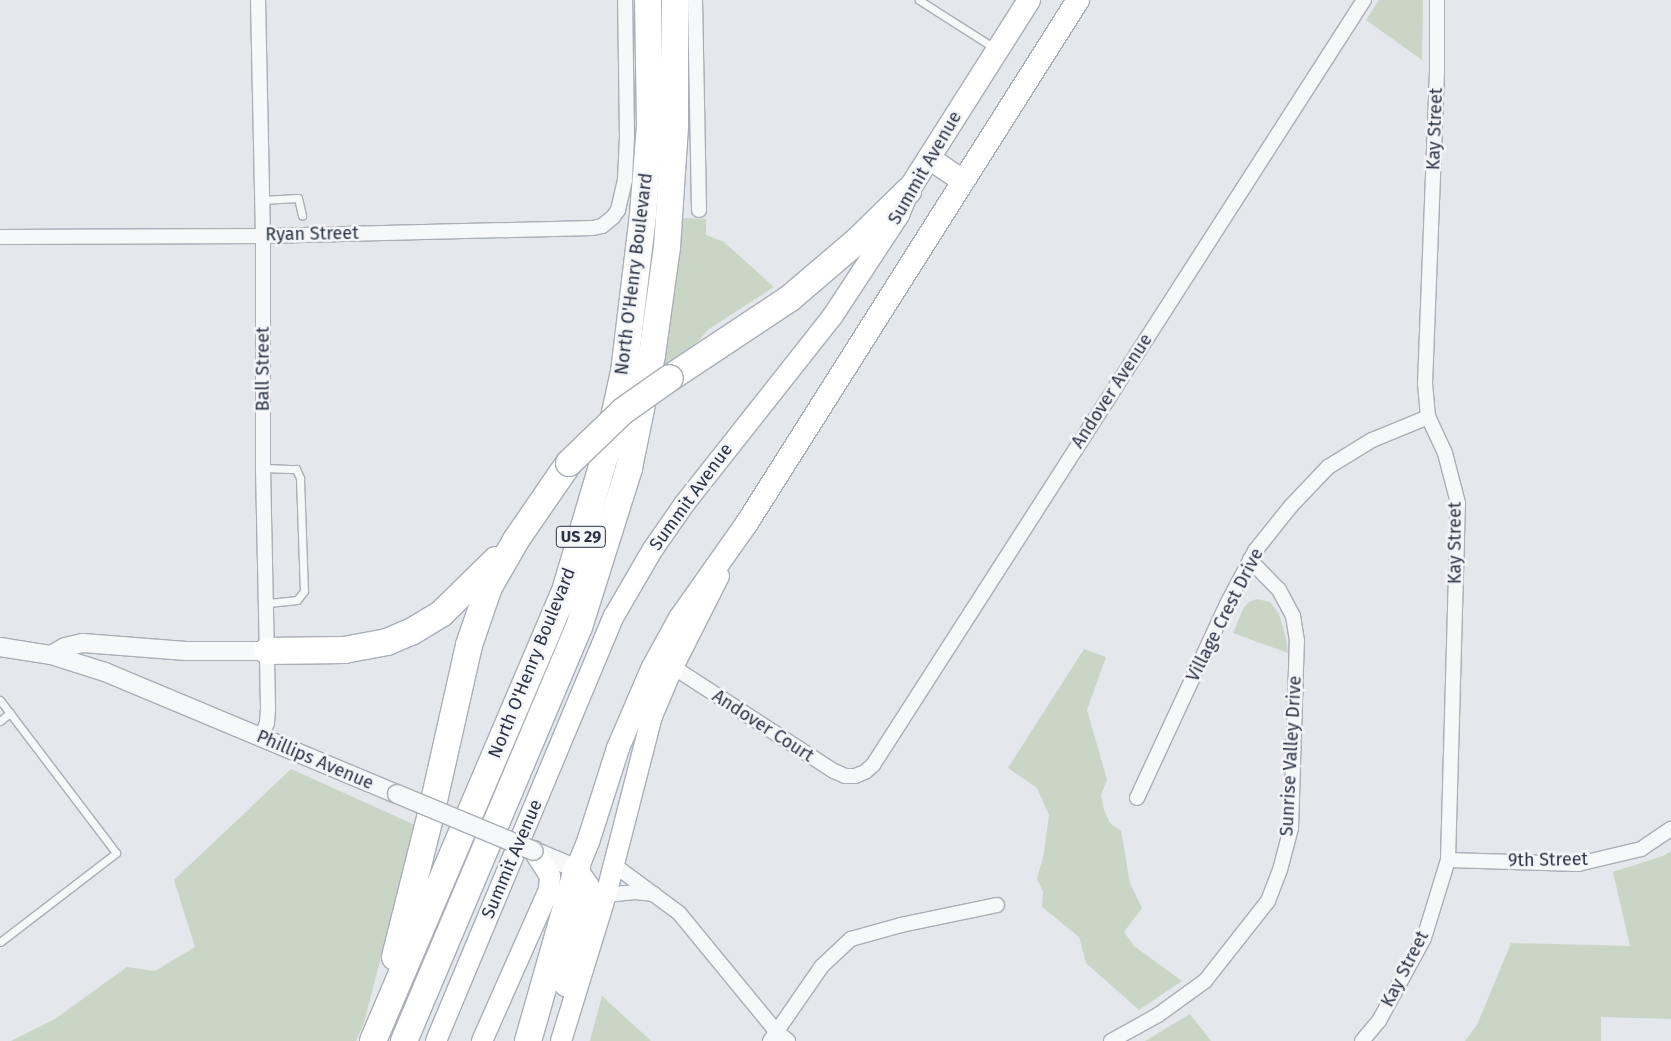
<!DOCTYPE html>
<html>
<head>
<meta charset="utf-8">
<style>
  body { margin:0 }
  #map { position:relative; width:1671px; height:1041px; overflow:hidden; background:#e4e7ec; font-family:"Fira Sans",sans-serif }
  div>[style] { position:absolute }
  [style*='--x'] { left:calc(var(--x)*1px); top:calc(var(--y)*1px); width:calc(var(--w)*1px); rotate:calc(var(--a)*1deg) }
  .green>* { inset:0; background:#c9d6c5 }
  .roads { filter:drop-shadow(1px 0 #a9aeb7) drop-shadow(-1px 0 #a9aeb7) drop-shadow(0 1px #a9aeb7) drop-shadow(0 -1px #a9aeb7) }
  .service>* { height:7px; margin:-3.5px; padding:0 3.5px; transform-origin:3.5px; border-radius:3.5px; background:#f7f8fa }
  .minor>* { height:14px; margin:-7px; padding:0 7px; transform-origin:7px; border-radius:7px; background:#f7f8fa }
  .tertiary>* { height:18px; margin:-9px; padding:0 9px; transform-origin:9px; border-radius:9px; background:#f7f8fa }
  .secondary>* { height:20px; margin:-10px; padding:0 10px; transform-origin:10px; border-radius:10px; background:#fff }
  .primary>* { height:22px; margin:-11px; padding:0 11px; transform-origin:11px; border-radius:11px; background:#fff }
  .motorway>* { height:26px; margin:-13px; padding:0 13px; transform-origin:13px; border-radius:13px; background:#fff }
  .bridges { filter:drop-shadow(1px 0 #a9aeb7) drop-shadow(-1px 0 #a9aeb7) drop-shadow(0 1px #a9aeb7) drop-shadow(0 -1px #a9aeb7) }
  .tertiary-bridge>* { height:18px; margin:-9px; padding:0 9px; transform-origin:9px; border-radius:9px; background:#f7f8fa }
  .motorway-bridge>* { height:26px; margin:-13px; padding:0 13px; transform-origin:13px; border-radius:13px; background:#fff }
  span { translate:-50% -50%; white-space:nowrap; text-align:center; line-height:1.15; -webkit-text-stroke:5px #f4f6f9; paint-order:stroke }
  .shield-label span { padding:1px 4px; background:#f4f6f9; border:1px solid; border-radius:4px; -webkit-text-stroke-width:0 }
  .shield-label { font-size:16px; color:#2b3445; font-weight:700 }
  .street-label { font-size:18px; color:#2b3445 }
</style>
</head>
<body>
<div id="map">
  <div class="green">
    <i style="clip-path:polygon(1379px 0,1423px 0,1422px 60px,1366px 20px)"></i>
    <i style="clip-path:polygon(681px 218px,706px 219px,706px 235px,724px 242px,774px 287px,709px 329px,689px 351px,661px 369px)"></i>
    <i style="clip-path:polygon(1257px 599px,1270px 602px,1279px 614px,1286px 638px,1288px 653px,1233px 633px,1243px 609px,1249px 602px)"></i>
    <i style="clip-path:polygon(1084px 649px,1106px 657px,1087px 710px,1107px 780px,1101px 795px,1104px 810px,1110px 823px,1121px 831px,1130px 883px,1142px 908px,1124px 932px,1134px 946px,1182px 981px,1139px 1010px,1086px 963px,1079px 937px,1042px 907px,1043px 892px,1037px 879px,1044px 853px,1049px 815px,1037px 788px,1008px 768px)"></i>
    <i style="clip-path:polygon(291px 769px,415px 825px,364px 1023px,356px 1041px,11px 1041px,55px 1019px,127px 967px,155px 971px,195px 947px,174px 880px)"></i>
    <i style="clip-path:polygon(1671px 851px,1671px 1019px,1601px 1017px,1601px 1041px,1465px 1041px,1477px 1025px,1511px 943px,1630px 946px,1613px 872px,1663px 856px)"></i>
    <i style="clip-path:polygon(602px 996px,651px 1041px,590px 1041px)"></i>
    <i style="clip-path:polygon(1190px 1014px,1211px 1041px,1145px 1041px)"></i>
  </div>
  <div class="roads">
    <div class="service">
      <i style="--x:919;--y:0;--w:91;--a:32.5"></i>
      <i style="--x:262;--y:200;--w:36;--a:-3"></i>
      <i style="--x:298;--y:198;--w:18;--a:77"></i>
      <i style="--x:263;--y:468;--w:33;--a:2"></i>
      <i style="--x:296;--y:469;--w:10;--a:66"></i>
      <i style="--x:300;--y:478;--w:113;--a:88"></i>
      <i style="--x:304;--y:591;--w:11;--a:128"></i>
      <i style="--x:297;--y:600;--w:31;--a:174"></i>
      <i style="--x:0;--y:700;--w:192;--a:52.8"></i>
      <i style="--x:116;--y:853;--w:146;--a:142.5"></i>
      <i style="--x:0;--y:721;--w:13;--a:-39"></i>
    </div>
    <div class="minor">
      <i style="--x:258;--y:0;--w:236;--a:88.8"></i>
      <i style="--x:263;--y:236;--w:232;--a:90"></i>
      <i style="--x:263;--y:468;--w:241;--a:88.8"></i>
      <i style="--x:268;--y:709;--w:14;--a:94"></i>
      <i style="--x:267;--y:723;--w:15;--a:113"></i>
      <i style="--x:695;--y:0;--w:210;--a:88.9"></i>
      <i style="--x:0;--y:237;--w:263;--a:-0.2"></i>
      <i style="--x:263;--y:236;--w:330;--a:-1.4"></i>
      <i style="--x:593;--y:228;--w:9;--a:-13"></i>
      <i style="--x:602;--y:226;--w:14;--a:-39"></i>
      <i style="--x:613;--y:217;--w:9;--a:-54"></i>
      <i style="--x:618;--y:210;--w:32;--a:-77"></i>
      <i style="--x:625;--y:179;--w:43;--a:-87.3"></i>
      <i style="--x:627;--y:136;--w:136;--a:-90.8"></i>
      <i style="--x:673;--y:667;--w:192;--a:32.9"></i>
      <i style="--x:834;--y:771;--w:12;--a:24"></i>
      <i style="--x:845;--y:776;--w:10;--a:0"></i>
      <i style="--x:855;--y:776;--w:11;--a:-22"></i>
      <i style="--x:865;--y:772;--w:11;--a:-41"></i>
      <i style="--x:873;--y:765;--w:909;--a:-57.31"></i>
      <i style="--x:1137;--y:798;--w:214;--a:-65.1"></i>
      <i style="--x:1227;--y:604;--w:60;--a:-62.2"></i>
      <i style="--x:1255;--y:551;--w:58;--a:-51.3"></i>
      <i style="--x:1291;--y:506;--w:54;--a:-46.5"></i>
      <i style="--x:1328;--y:467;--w:52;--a:-31.5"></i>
      <i style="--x:1372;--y:440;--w:61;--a:-22.3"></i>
      <i style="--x:1448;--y:860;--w:130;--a:1.8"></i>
      <i style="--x:1578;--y:864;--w:65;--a:-13.4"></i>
      <i style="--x:1641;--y:849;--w:36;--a:-34"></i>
      <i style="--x:614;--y:865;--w:81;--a:36.4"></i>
      <i style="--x:679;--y:913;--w:151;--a:50.6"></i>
      <i style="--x:775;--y:1030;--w:17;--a:40"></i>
      <i style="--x:606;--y:895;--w:29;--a:-6"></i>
      <i style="--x:635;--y:892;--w:19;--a:6"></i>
      <i style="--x:770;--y:1041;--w:91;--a:-55.3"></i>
      <i style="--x:822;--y:966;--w:40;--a:-43"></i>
      <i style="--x:851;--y:939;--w:52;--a:-15.6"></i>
      <i style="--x:901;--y:925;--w:98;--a:-11.8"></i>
      <i style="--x:1111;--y:1041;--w:54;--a:-29"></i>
      <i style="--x:1158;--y:1015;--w:58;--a:-35.9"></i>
      <i style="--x:1205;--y:981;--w:102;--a:-51.8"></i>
      <i style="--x:1268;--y:901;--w:33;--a:-69"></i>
      <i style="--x:1280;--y:870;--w:43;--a:-75.3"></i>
      <i style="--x:1291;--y:828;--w:187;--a:-88.2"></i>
      <i style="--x:1297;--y:641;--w:25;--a:-99"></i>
      <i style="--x:1293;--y:616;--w:30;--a:-118"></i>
      <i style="--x:1279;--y:590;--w:42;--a:-134"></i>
      <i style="--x:1362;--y:1041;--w:26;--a:-50"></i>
      <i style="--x:1379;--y:1021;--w:94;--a:-61.5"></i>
      <i style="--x:1424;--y:938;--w:82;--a:-72.9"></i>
      <i style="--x:1448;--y:860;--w:357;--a:-88.4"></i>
      <i style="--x:1458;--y:503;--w:52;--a:-104.6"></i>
      <i style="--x:1445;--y:453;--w:40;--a:-115"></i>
      <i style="--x:1428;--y:417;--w:33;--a:-95"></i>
      <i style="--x:1425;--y:384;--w:312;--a:-87.8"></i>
      <i style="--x:1437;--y:72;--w:72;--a:-90"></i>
    </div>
    <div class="tertiary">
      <i style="--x:0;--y:647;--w:52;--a:8.9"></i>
      <i style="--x:51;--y:655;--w:57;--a:17.5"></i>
      <i style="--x:105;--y:672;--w:316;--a:22.7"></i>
      <i style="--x:51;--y:655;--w:16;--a:-30"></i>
      <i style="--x:65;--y:647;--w:18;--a:-13"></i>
      <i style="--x:83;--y:643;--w:103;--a:4.4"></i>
      <i style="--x:186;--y:651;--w:81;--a:0"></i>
      <i style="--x:534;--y:851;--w:47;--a:22.7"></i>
    </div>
    <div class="secondary">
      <i style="--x:565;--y:986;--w:97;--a:-75.7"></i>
      <i style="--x:589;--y:892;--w:6;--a:-90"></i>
      <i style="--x:589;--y:886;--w:21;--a:-125"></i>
      <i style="--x:436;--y:1041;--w:461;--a:-67.3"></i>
      <i style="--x:614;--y:616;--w:78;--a:-59.8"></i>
      <i style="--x:653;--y:549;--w:56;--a:-55.2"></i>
      <i style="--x:685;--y:503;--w:237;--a:-51.7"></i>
      <i style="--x:832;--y:317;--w:122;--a:-56.7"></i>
      <i style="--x:899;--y:215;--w:16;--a:-68"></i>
      <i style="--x:482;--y:1041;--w:165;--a:-66.1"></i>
      <i style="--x:549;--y:890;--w:14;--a:-86"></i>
      <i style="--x:550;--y:876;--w:30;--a:-123"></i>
      <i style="--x:561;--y:1041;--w:153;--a:-72.9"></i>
      <i style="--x:606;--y:895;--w:185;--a:-75.6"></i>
      <i style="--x:652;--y:716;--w:53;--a:-66.8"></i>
      <i style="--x:673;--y:667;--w:102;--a:-63.2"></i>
    </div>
    <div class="primary">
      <i style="--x:929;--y:158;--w:41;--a:34.1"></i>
      <i style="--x:908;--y:191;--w:226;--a:-57.6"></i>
      <i style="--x:577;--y:869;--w:32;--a:-68"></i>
      <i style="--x:589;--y:839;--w:96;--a:-72.3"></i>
      <i style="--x:618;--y:748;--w:86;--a:-66.7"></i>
      <i style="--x:652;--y:669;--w:58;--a:-61.2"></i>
      <i style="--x:680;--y:618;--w:116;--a:-54.8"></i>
      <i style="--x:747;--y:523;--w:619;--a:-57.67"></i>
    </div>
    <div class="motorway">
      <i style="--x:670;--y:378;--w:143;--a:-33.6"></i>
      <i style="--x:789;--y:299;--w:88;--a:-40.4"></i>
      <i style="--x:856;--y:242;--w:73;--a:-44.4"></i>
      <i style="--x:267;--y:651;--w:77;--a:-0.7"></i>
      <i style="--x:344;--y:650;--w:44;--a:-10.5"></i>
      <i style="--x:387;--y:642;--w:26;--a:-23"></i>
      <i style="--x:411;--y:632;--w:35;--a:-31"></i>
      <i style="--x:441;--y:614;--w:77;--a:-44.5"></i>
      <i style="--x:395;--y:957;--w:147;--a:-75.9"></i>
      <i style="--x:431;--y:814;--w:173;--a:-77.3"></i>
      <i style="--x:469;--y:645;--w:61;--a:-71"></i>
      <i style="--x:489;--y:587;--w:54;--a:-60.1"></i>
      <i style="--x:516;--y:540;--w:93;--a:-55.5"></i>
      <i style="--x:373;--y:1041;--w:489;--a:-66.9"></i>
      <i style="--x:565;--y:591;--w:148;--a:-73.5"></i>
      <i style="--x:607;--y:449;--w:79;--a:-77.6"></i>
      <i style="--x:624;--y:372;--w:159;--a:-83.1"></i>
      <i style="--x:643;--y:214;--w:88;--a:-85.5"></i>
      <i style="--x:650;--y:126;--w:126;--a:-90.9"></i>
      <i style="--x:404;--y:1041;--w:449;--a:-67.1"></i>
      <i style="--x:579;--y:627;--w:167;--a:-72.5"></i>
      <i style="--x:629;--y:468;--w:115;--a:-78.5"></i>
      <i style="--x:652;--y:355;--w:109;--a:-82.1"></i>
      <i style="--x:667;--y:247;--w:122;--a:-86.2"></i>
      <i style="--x:675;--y:125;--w:125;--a:-90"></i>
      <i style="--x:528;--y:1041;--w:179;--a:-74.1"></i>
    </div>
  </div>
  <div class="bridges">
    <div class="tertiary-bridge">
      <i style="--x:397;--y:794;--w:148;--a:22.6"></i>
    </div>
    <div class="motorway-bridge">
      <i style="--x:569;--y:463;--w:75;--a:-43.9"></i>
      <i style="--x:623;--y:411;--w:57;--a:-35.1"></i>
    </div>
  </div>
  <div class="shield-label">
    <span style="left:581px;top:537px">US 29</span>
  </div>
  <div class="street-label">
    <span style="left:1435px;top:129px;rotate:-88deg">Kay Street</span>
    <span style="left:925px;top:168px;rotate:-60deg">Summit Avenue</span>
    <span style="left:312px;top:234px;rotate:-1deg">Ryan Street</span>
    <span style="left:634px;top:274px;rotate:-83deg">North O'Henry Boulevard</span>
    <span style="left:263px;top:369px;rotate:-90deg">Ball Street</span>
    <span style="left:1112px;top:391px;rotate:-57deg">Andover Avenue</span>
    <span style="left:691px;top:497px;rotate:-54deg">Summit Avenue</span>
    <span style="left:1455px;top:543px;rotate:-90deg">Kay Street</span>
    <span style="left:1225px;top:615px;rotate:-63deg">Village Crest Drive</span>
    <span style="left:532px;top:663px;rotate:-68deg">North O'Henry Boulevard</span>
    <span style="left:763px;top:726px;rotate:33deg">Andover Court</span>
    <span style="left:1291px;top:756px;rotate:-87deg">Sunrise Valley Drive</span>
    <span style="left:315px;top:760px;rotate:23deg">Phillips Avenue</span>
    <span style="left:512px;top:859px;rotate:-67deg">Summit Avenue</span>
    <span style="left:1548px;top:860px;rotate:-1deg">9th Street</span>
    <span style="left:1405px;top:969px;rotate:-63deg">Kay Street</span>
  </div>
</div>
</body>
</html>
